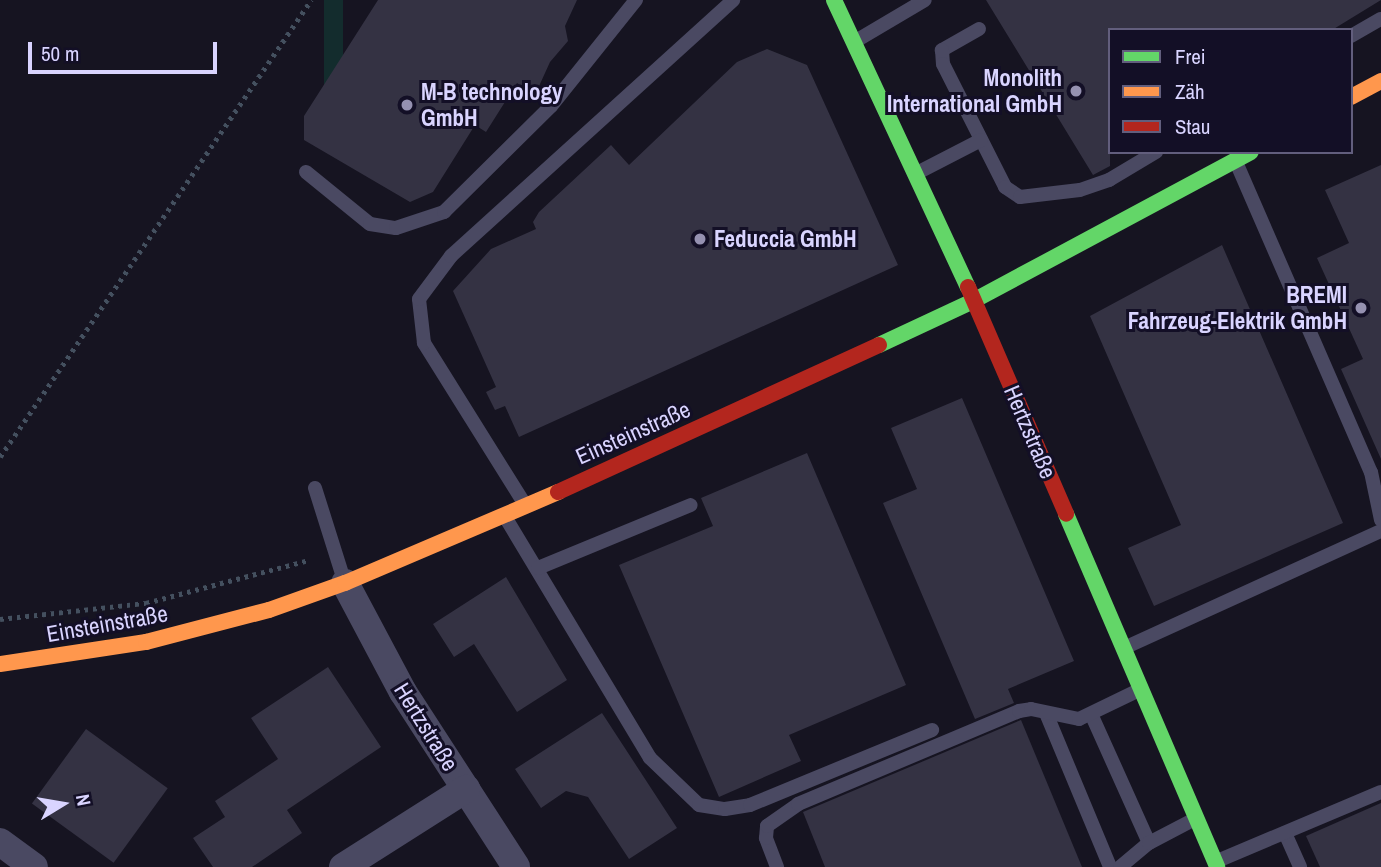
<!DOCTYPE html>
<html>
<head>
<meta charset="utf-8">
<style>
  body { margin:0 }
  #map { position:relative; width:1381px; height:867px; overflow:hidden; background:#161421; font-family:"Archivo Narrow",sans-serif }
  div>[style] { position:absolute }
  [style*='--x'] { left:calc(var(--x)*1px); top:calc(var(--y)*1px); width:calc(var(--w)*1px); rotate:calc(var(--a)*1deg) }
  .green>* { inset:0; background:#132c2d; transform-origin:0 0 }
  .building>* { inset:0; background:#343243; transform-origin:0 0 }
  .path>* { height:4.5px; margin-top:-2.25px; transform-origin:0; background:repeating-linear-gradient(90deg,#44505f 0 3.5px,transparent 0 8.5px) }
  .lane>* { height:14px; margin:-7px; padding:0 7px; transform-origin:7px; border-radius:7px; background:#4a4962 }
  .street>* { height:28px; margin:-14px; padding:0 14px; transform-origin:14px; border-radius:14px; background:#4a4962 }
  .fast>* { height:16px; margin:-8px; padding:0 8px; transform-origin:8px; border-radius:8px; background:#63d668 }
  .slow>* { height:16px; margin:-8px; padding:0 8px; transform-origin:8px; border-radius:8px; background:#ff974d }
  .jam>* { height:16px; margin:-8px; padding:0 8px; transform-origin:8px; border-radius:8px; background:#b3261e }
  .dots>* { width:19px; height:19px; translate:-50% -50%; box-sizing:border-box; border:4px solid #130f26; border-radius:50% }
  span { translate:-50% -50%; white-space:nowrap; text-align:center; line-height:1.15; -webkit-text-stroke:6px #130f26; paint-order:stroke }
  .poi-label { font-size:23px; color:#d9d4ff; font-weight:700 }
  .right { translate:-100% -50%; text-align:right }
  .left { translate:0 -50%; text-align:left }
  .street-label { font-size:23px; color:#d9d4ff }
  .legend { position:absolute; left:1108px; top:28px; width:245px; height:126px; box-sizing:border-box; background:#130f26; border:2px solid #625e7d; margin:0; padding:9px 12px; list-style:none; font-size:21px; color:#d9d4ff }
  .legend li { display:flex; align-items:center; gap:14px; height:35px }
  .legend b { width:35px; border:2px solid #625e7d }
  .north { position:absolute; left:28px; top:769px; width:70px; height:70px; -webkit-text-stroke:5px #130f26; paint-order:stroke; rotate:79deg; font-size:19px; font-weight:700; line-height:28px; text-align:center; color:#d9d4ff }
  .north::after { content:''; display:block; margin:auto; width:24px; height:32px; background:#d9d4ff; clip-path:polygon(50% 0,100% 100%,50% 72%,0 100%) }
  .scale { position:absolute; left:28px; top:42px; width:189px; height:32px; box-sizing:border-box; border:4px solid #d9d4ff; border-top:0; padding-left:9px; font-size:21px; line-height:24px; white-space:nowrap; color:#d9d4ff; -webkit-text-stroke:5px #130f26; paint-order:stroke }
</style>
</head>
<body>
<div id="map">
  <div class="green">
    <i style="left:324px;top:0;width:19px;height:137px"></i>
  </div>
  <div class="building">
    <i style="clip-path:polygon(378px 0,577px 0,565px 26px,568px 41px,550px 62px,535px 95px,517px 83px,486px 132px,475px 125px,433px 192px,410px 202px,304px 140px,304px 116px)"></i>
    <i style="clip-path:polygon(986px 0,1381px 0,1332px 30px,1110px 30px,1110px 166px,1093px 175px)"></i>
    <i style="clip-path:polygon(767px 49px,807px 65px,898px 265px,519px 437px,505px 406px,495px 410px,486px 392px,496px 387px,453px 291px,491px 249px,536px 229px,533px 222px,539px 212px,611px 145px,629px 165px,737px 62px)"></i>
    <i style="clip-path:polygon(1381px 165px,1381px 459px,1341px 369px,1363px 359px,1317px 258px,1349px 243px,1325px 190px)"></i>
    <i style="clip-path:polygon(1222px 245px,1343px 523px,1154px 606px,1128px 548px,1181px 525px,1090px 316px)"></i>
    <i style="clip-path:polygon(962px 398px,1074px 661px,1008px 689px,1014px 703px,975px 719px,883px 503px,917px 489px,891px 428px)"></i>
    <i style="clip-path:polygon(807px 453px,906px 685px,789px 735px,801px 761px,719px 797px,619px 565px,713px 526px,701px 498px)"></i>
    <i style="clip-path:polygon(506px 577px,567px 680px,517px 712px,474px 644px,454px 657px,433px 624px)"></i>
    <i style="clip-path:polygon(328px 667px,381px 747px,287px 810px,302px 833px,252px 867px,213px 867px,193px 838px,225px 817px,215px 801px,278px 759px,251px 718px)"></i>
    <i style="clip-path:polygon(602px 713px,677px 828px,629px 859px,588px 797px,566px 791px,541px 808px,515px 769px)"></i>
    <i style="clip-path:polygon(1021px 720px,1082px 867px,825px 867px,803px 812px)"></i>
    <i style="left:86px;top:729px;width:101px;height:92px;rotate:36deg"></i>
    <i style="clip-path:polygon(1381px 803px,1381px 867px,1320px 867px,1306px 836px)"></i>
  </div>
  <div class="path">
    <i style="--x:0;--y:457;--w:553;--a:-55.76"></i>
    <i style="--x:0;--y:619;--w:147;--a:-6.3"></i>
    <i style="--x:146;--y:603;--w:169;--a:-14.8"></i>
  </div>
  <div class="lane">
    <i style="--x:979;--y:29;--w:43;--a:150.4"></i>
    <i style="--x:942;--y:50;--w:14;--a:86"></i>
    <i style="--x:943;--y:64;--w:138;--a:63.2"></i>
    <i style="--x:1005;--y:187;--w:18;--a:34"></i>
    <i style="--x:1020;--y:197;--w:60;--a:-6.7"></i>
    <i style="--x:1080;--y:190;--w:31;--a:-19"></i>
    <i style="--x:1109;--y:180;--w:55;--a:-30.8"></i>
    <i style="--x:1351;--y:36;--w:34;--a:-30"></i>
    <i style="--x:854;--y:42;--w:82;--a:-30.6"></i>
    <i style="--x:1236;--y:162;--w:338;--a:66.5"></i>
    <i style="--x:1371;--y:472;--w:49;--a:78.2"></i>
    <i style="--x:306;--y:172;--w:82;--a:39.1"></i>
    <i style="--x:370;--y:224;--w:26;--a:9"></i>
    <i style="--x:396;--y:228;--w:51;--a:-18.4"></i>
    <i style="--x:444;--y:212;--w:151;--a:-44.7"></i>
    <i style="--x:551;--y:106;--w:136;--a:-51.3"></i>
    <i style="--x:917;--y:173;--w:72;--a:-27.3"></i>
    <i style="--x:315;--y:488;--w:96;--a:72.5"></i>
    <i style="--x:524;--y:503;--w:189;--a:-122"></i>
    <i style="--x:424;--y:343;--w:44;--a:-96.5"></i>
    <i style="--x:419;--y:299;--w:54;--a:-53.3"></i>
    <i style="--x:451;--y:256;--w:381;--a:-42.2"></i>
    <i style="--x:504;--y:515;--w:283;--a:59"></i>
    <i style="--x:650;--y:758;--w:68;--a:43.8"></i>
    <i style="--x:699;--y:805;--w:26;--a:9"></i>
    <i style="--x:725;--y:809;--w:25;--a:-9"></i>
    <i style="--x:750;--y:805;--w:197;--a:-22.4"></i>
    <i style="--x:538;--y:568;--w:165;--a:-22.4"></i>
    <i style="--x:1124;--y:648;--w:282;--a:-24.5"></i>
    <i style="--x:1046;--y:713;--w:167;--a:67.4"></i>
    <i style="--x:1092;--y:716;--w:139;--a:65.8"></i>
    <i style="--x:1285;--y:833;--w:37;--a:66"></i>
    <i style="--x:1215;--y:862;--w:180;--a:-22.9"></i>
    <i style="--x:777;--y:867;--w:31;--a:-111"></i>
    <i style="--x:766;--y:838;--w:12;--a:-85"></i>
    <i style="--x:767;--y:826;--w:38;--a:-35"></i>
    <i style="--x:798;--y:804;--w:240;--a:-22.8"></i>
    <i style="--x:1019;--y:711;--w:12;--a:-9"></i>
    <i style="--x:1031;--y:709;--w:49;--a:11.8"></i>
    <i style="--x:1079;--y:719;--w:67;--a:-25.8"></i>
    <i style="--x:1120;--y:867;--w:38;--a:-40"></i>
    <i style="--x:1149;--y:843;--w:52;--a:-27.6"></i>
  </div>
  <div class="street">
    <i style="--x:345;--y:583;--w:123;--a:62"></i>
    <i style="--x:403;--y:692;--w:208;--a:57.1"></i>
    <i style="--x:0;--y:842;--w:42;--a:36.3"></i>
    <i style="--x:343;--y:867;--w:146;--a:-32.4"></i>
  </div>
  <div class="fast">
    <i style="--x:834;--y:0;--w:317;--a:65"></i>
    <i style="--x:879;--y:345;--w:104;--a:-25.1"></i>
    <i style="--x:973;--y:301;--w:315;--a:-28.2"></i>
    <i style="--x:1066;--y:514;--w:384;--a:66.8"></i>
  </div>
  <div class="slow">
    <i style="--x:1351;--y:97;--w:34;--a:-28"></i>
    <i style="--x:0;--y:664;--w:148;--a:-8.6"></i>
    <i style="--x:146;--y:642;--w:127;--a:-14.6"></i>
    <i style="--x:269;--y:610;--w:81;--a:-19.6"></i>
    <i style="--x:345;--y:583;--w:232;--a:-23.1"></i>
  </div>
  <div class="jam">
    <i style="--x:968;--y:287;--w:247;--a:66.6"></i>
    <i style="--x:558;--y:492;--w:353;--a:-24.6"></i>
  </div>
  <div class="dots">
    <i style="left:1076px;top:91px;background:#9591b1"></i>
    <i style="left:407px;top:105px;background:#9591b1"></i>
    <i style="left:700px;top:239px;background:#9591b1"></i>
    <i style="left:1361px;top:308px;background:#9591b1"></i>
  </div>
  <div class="poi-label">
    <span class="right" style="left:1062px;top:91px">Monolith<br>International GmbH</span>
    <span class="left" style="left:421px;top:105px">M-B technology<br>GmbH</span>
    <span class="left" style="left:714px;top:239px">Feduccia GmbH</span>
    <span class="right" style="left:1347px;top:308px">BREMI<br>Fahrzeug-Elektrik GmbH</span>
  </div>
  <div class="street-label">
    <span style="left:1030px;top:432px;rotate:67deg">Hertzstraße</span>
    <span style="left:633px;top:433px;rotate:-24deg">Einsteinstraße</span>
    <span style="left:107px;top:624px;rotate:-10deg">Einsteinstraße</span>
    <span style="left:426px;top:727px;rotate:58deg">Hertzstraße</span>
  </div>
  <ul class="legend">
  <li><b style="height:9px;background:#63d668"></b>Frei</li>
  <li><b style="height:9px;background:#ff974d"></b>Zäh</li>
  <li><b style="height:9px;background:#b3261e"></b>Stau</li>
  </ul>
  <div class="north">N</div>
  <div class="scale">50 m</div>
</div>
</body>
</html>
